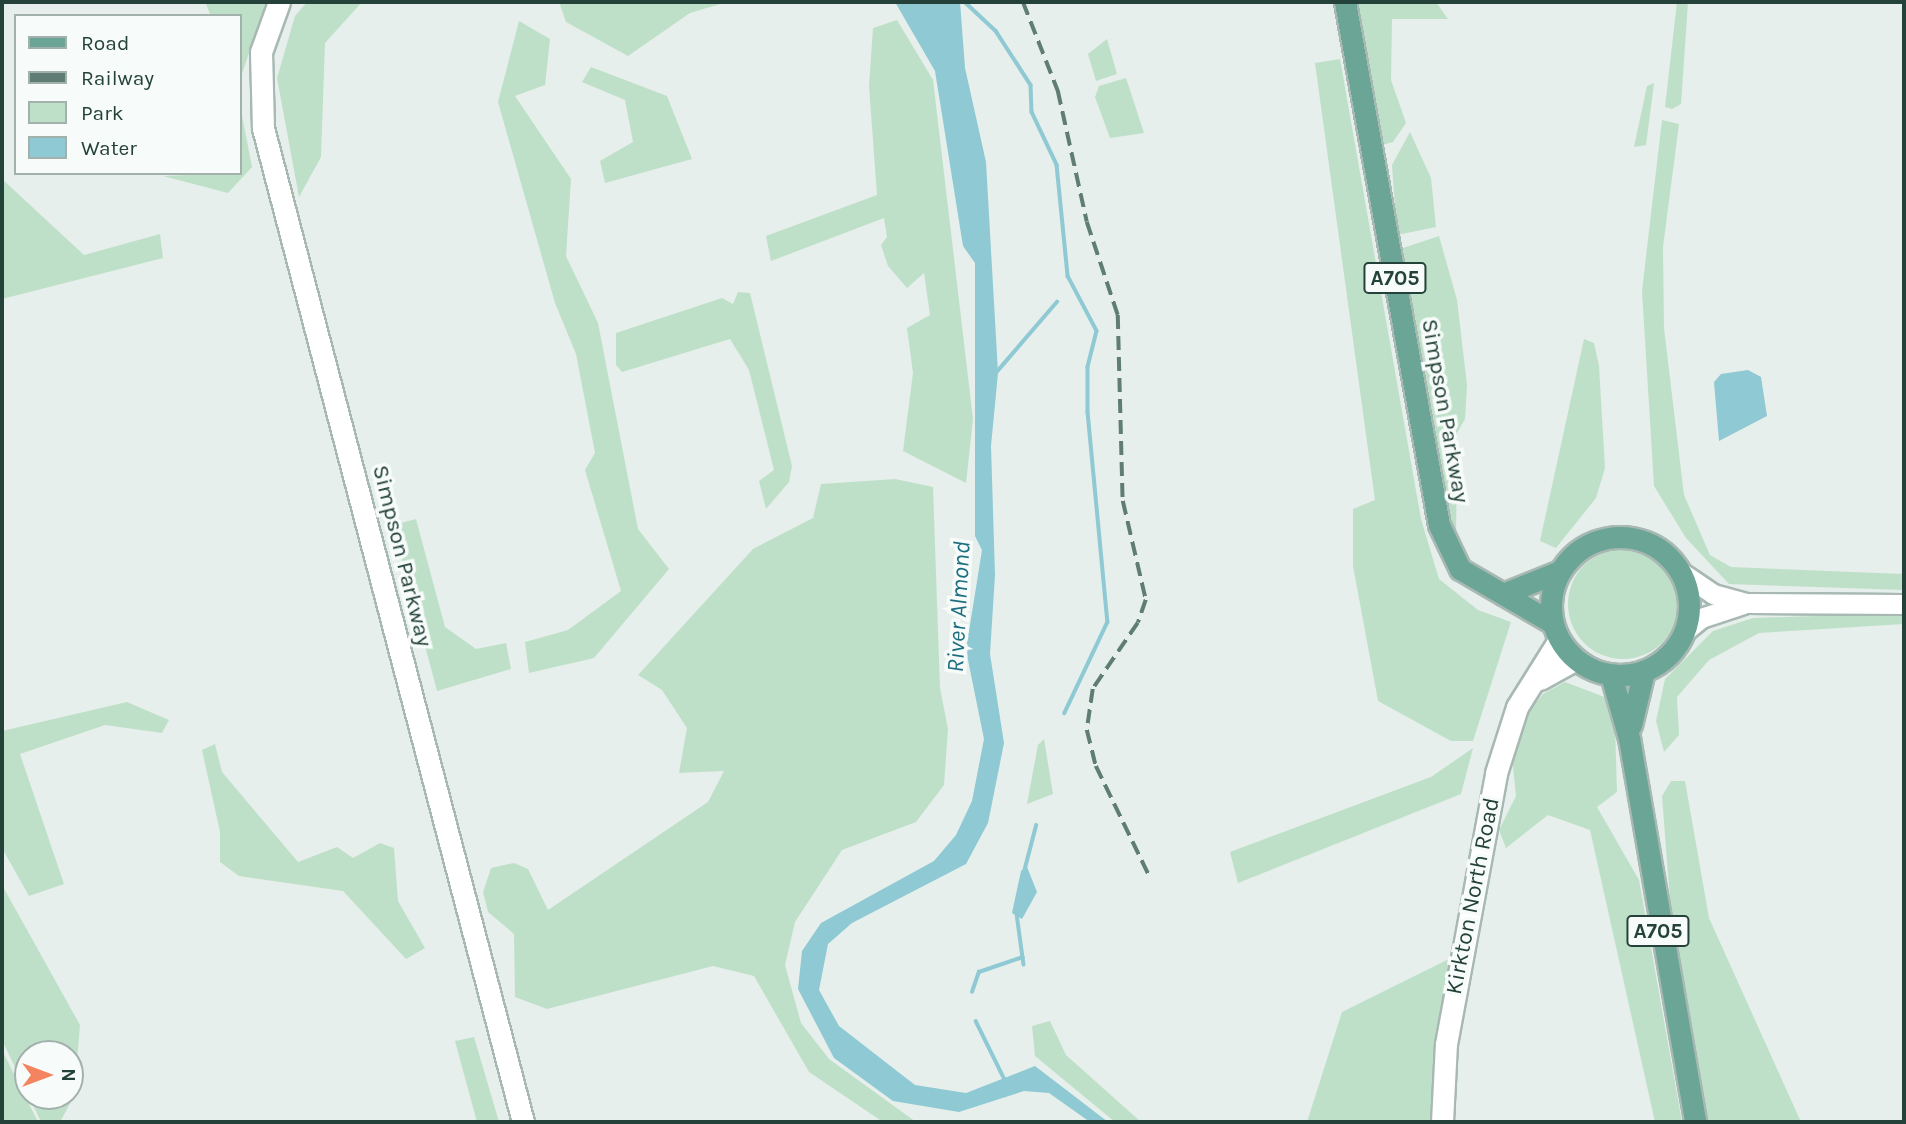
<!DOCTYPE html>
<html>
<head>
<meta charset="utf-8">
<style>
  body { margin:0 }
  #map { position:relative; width:1906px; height:1124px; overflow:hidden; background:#e6efeb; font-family:Karla,sans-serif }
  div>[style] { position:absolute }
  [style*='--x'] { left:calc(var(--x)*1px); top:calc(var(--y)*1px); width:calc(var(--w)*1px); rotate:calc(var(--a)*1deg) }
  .green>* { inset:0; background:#bfe0c8 }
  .round { border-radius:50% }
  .water>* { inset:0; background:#8ec9d4 }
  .stream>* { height:3.5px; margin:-1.75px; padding:0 1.75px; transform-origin:1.75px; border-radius:1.75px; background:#8ec9d4 }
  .roads { filter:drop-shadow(2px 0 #a8b8b2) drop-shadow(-2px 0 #a8b8b2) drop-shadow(0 2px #a8b8b2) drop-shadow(0 -2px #a8b8b2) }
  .tertiary>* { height:19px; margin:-9.5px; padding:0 9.5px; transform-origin:9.5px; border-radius:9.5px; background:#fff }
  .secondary>* { height:21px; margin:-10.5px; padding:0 10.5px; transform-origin:10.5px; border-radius:10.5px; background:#fff }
  .primary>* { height:21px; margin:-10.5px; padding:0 10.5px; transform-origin:10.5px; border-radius:10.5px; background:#6aa596 }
  .primary>.ring { margin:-10.5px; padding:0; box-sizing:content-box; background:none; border:21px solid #6aa596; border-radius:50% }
  .rail>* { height:3.5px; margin-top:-1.75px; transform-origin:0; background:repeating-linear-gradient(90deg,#5f7d75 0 14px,transparent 0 21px) }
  span { translate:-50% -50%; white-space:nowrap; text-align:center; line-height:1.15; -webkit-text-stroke:7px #f7fbf9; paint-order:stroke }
  .shield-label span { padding:2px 5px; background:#f7fbf9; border:2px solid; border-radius:5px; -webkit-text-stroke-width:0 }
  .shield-label { font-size:21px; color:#24423a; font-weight:700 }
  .street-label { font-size:23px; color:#24423a }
  .water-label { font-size:24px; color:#1c6f80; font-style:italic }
  .frame { position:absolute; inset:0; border:4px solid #24423a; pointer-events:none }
  .legend { position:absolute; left:14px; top:14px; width:228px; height:161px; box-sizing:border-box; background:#f7fbf9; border:2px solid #a3b1ad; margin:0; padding:9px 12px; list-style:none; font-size:21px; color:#24423a }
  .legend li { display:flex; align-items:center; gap:14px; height:35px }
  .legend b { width:35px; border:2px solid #a3b1ad }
  .north { position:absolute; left:14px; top:1040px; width:70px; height:70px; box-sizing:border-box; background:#f7fbf9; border:2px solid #a3b1ad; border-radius:50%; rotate:90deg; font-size:19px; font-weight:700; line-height:28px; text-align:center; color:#24423a }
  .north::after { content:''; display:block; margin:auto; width:24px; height:32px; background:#f4845f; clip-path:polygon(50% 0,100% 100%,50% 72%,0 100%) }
</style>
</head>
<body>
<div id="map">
  <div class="green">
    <i style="clip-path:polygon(205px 2px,266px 2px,240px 80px,240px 16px,211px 16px)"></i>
    <i style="clip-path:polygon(307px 2px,362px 2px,325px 43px,321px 157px,299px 197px,277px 78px,295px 16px)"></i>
    <i style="clip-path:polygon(559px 2px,727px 2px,690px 13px,628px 56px,566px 22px)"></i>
    <i style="clip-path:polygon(1353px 2px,1436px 2px,1448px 19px,1392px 19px,1391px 80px,1406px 123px,1393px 142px,1382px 145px)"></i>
    <i style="clip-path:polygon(1677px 2px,1688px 2px,1681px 104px,1672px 109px,1665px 107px)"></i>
    <i style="clip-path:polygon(897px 20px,933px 80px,973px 419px,966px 483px,903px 451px,913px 373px,907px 328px,930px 315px,924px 273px,907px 288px,888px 266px,881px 245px,887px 237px,884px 218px,771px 261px,766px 236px,877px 195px,869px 86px,873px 28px)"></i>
    <i style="clip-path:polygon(519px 21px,550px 39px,545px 85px,515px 96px,571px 179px,566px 256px,598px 323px,638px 529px,669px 569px,594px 658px,529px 673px,525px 642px,568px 630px,621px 591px,585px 470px,595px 453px,576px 354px,555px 303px,498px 102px)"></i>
    <i style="clip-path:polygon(1107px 39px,1117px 74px,1096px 81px,1088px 54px)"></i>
    <i style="clip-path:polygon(1340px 59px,1421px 519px,1439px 579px,1478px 610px,1511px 622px,1473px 741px,1451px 741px,1378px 701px,1353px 566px,1353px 509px,1375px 500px,1315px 63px)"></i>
    <i style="clip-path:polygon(591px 67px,667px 96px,692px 159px,605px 183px,600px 161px,633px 142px,625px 100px,582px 82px)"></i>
    <i style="clip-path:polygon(1126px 78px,1144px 133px,1110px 138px,1095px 97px,1099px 86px)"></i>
    <i style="clip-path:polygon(1654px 83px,1646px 145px,1634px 147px,1647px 86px)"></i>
    <i style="clip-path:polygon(240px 105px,252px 167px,228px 193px,163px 176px,240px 173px)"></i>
    <i style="clip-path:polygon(1662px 120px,1679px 124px,1663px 247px,1664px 328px,1684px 495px,1710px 555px,1731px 567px,1904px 574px,1904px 590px,1729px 584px,1686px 538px,1654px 486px,1642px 291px)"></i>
    <i style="clip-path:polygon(1410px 132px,1431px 178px,1436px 227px,1397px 235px,1392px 165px)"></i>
    <i style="clip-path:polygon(2px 179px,84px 255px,160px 234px,163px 258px,2px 299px)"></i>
    <i style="clip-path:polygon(1439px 236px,1457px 300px,1467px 385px,1465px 419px,1457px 433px,1456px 542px,1444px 506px,1400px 249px)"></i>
    <i style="clip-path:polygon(738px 292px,750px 293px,792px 466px,789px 482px,766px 509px,759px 481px,774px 470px,749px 370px,730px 339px,622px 372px,616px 365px,616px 333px,722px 298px,733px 304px)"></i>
    <i style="clip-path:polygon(1584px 339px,1594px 343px,1599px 366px,1605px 468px,1596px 498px,1556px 548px,1540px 541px)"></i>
    <i style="clip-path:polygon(895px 479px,933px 487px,940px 688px,948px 729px,944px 785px,916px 822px,842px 850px,795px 922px,785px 965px,801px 1023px,829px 1059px,916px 1122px,883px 1122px,809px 1072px,754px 976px,713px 966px,547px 1009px,515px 997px,514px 934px,488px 912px,483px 892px,491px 868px,514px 863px,528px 869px,548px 910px,708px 802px,724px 771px,679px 773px,687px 728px,662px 690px,638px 675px,753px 549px,813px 518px,821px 484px)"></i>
    <i style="clip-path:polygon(416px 519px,445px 627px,476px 649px,506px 643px,511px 669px,437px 691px,393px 525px)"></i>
    <i class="round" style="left:1568px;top:549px;width:110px;height:110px"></i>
    <i style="clip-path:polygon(1904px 613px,1904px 624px,1759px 633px,1709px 660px,1677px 697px,1679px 735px,1664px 752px,1656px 721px,1665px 679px,1713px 631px,1753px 618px)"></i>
    <i style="clip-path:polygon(1565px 682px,1607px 698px,1615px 724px,1617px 792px,1597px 807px,1639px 880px,1682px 1122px,1655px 1122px,1590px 830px,1548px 815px,1506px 848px,1499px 830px,1516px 796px,1512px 757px,1524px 718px,1543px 694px)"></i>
    <i style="clip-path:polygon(127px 702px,169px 720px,162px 733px,105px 725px,20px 754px,64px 884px,29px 896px,2px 848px,2px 731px)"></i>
    <i style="clip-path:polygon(1044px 739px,1053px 794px,1027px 804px,1038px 745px)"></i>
    <i style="clip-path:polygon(215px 744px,222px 772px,298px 862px,337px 847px,353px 858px,380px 843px,394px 848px,398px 901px,425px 948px,406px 959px,343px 891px,239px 876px,220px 862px,220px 832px,202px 750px)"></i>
    <i style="clip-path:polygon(1473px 748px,1461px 794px,1238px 883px,1230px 852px,1431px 777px)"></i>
    <i style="clip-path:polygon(1671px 781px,1685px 781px,1709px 918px,1801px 1122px,1708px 1122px,1675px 965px,1662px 796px)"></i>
    <i style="clip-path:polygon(2px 885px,80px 1025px,74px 1096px,60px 1122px,41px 1122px,29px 1096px,70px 1096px,70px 1054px,28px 1054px,28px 1095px,2px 1040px)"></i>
    <i style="clip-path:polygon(1455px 956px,1435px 1122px,1307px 1122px,1342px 1012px)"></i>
    <i style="clip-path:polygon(1050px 1021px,1066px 1055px,1141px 1122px,1115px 1122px,1035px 1056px,1032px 1026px)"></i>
    <i style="clip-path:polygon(474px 1037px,499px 1122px,477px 1122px,455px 1041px)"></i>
    <i style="clip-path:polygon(2px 1050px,38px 1122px,2px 1122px)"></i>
  </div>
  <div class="water">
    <i style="clip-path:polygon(895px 2px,960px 2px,965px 68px,986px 162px,998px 373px,991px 446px,995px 575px,990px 654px,1004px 743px,988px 823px,966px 864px,852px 923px,828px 944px,819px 990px,839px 1026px,915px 1085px,966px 1093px,1035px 1066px,1108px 1122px,1090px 1122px,1049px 1093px,1024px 1091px,959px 1112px,893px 1101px,834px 1058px,798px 989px,802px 951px,821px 923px,934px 861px,956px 835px,972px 801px,984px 739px,966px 650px,982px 550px,975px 536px,975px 263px,963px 246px,935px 71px)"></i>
    <i style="clip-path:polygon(1748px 370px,1761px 377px,1767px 416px,1719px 441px,1714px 382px,1721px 374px)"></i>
    <i style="clip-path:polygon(1027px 867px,1037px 892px,1022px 919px,1012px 913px,1021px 871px)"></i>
  </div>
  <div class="stream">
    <i style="--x:965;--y:2;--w:42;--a:43.1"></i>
    <i style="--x:996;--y:31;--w:64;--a:57.1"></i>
    <i style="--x:1031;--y:85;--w:27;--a:88"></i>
    <i style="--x:1032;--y:112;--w:59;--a:64.7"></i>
    <i style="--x:1057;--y:165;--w:112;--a:84.3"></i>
    <i style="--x:1068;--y:276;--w:62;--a:62.2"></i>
    <i style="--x:1097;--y:331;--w:37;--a:104"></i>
    <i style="--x:1088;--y:367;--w:45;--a:90"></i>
    <i style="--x:1088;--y:412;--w:211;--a:84.6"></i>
    <i style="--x:1108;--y:622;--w:101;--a:115.3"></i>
    <i style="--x:995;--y:374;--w:95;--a:-49.3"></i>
    <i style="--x:1024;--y:872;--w:48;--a:-75.4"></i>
    <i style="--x:1017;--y:914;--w:51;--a:82.2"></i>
    <i style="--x:972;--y:992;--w:21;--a:-71"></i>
    <i style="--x:979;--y:972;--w:46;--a:-18.8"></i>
    <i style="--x:976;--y:1021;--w:64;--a:63.8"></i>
  </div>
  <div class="roads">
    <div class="tertiary">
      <i style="--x:1682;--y:573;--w:37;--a:34"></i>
      <i style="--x:1713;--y:594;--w:35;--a:15"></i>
      <i style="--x:1747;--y:603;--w:157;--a:0.4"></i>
      <i style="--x:1685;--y:631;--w:21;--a:-39"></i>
      <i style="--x:1701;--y:618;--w:44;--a:-18.4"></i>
    </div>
    <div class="secondary">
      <i style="--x:279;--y:2;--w:53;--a:109.8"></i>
      <i style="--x:261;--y:52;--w:76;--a:88.5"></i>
      <i style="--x:263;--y:128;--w:1027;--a:75.34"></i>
      <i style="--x:1540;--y:679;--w:41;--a:-29.1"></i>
      <i style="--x:1442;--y:1122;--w:78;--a:-87.1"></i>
      <i style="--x:1446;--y:1044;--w:276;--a:-79.5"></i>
      <i style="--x:1496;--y:773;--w:69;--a:-72.3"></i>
      <i style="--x:1517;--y:707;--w:79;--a:-57.9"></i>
    </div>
    <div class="primary">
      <i style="--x:1345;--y:2;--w:531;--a:79.81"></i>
      <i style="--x:1439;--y:525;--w:49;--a:64.5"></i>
      <i style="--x:1460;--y:569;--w:105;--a:30.2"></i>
      <i class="ring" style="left:1551px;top:537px;width:117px;height:117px"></i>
      <i style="--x:1503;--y:594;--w:61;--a:-22"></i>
      <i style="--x:1611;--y:675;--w:66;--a:74.1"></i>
      <i style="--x:1629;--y:738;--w:390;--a:80.2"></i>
      <i style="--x:1631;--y:725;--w:56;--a:-76.5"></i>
    </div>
  </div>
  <div class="rail">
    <i style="--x:1023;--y:2;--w:96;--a:68.5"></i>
    <i style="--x:1058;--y:91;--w:134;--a:77.5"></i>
    <i style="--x:1087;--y:222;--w:98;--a:71.6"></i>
    <i style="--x:1118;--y:315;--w:186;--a:88.5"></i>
    <i style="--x:1123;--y:501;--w:102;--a:76.9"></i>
    <i style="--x:1146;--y:600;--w:24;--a:109"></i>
    <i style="--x:1138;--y:623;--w:80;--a:124.3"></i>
    <i style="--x:1093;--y:689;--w:41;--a:98.3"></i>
    <i style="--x:1087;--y:730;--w:37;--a:76"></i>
    <i style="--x:1096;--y:766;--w:123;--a:64.1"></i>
  </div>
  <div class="shield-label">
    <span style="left:1395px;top:278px">A705</span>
    <span style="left:1658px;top:931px">A705</span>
  </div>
  <div class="street-label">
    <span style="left:1445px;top:411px;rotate:80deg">Simpson Parkway</span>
    <span style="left:402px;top:556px;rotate:76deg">Simpson Parkway</span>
    <span style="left:1473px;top:896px;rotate:-79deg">Kirkton North Road</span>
  </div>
  <div class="water-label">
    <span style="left:959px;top:607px;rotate:-87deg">River Almond</span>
  </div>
  <div class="frame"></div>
  <ul class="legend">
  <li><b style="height:9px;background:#6aa596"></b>Road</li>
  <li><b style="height:9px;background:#5f7d75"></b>Railway</li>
  <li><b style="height:19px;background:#bfe0c8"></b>Park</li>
  <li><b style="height:19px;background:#8ec9d4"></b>Water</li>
  </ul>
  <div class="north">N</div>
</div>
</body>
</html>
